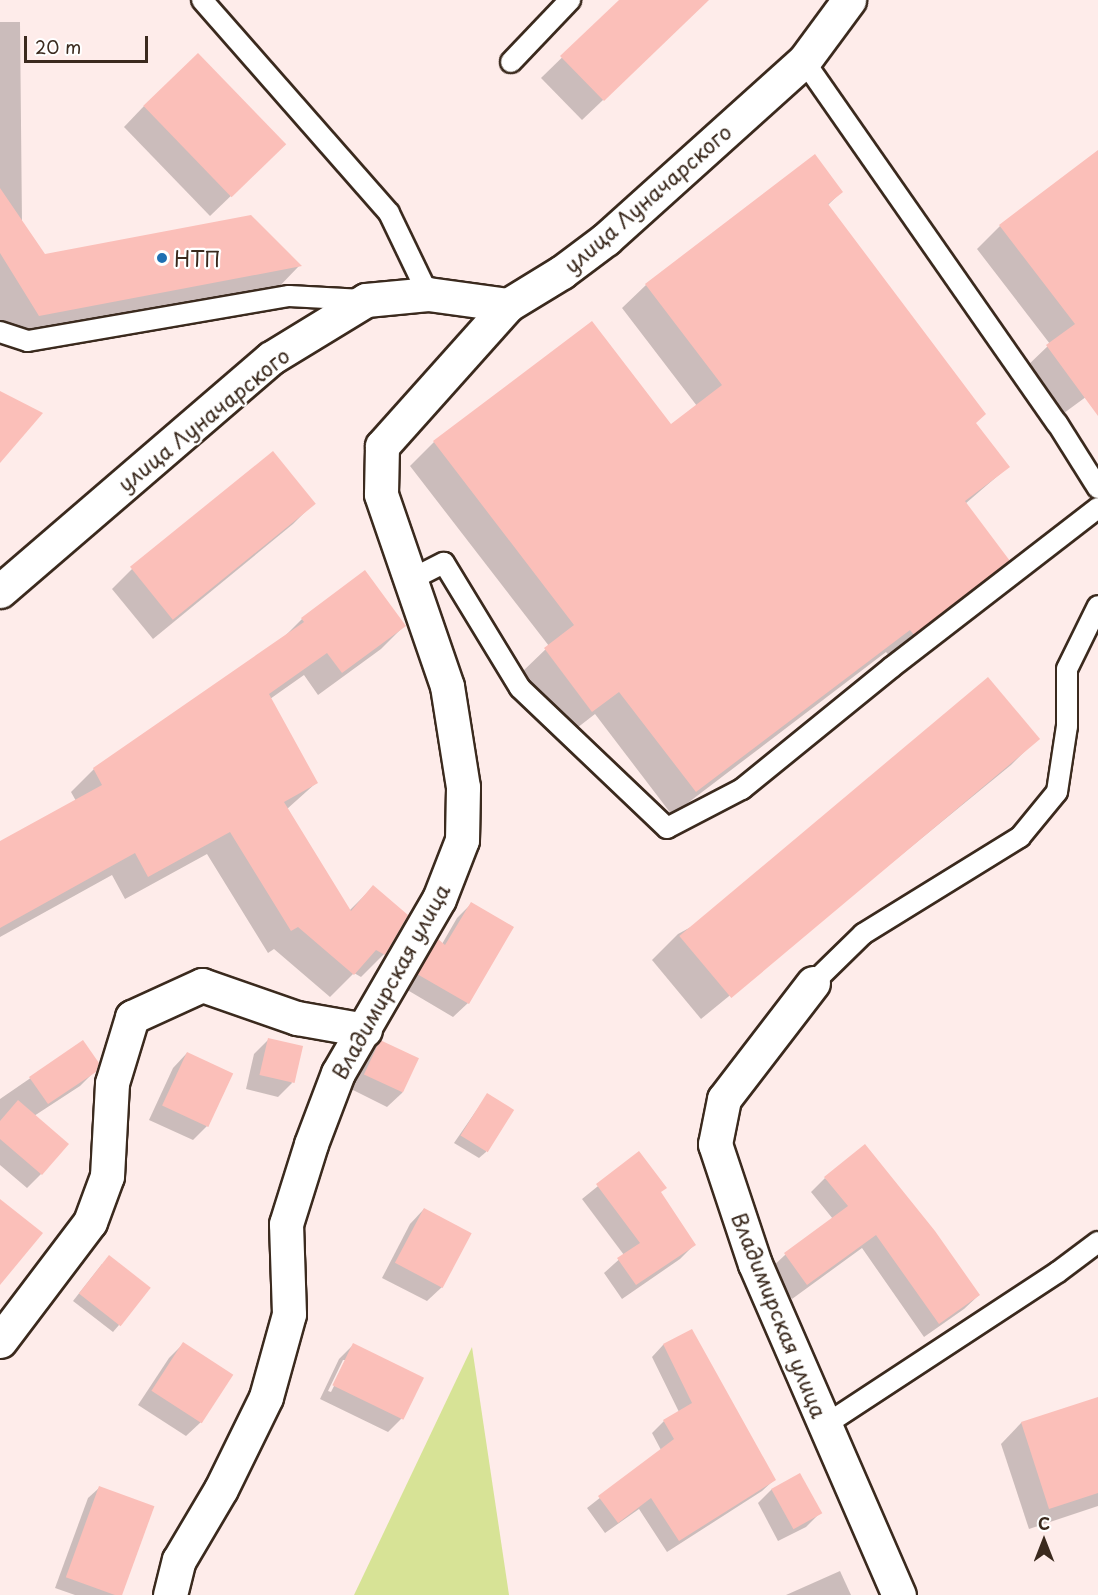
<!DOCTYPE html>
<html>
<head>
<meta charset="utf-8">
<style>
  body { margin:0 }
  #map { position:relative; width:1098px; height:1595px; overflow:hidden; background:#feecea; font-family:"Playpen Sans",sans-serif }
  div>[style] { position:absolute }
  [style*='--x'] { left:calc(var(--x)*1px); top:calc(var(--y)*1px); width:calc(var(--w)*1px); rotate:calc(var(--a)*1deg) }
  .green>* { inset:0; background:#d7e396 }
  .shadow>* { inset:0; background:#0003 }
  .building>* { inset:0; background:#fbbfb9; transform-origin:0 0 }
  .roads { filter:drop-shadow(2px 0 #3b2a1e) drop-shadow(-2px 0 #3b2a1e) drop-shadow(0 2px #3b2a1e) drop-shadow(0 -2px #3b2a1e) }
  .service>* { height:20px; margin:-10px; padding:0 10px; transform-origin:10px; border-radius:10px; background:#fff }
  .minor>* { height:33px; margin:-16.5px; padding:0 16.5px; transform-origin:16.5px; border-radius:16.5px; background:#fff }
  .dots>* { width:16px; height:16px; translate:-50% -50%; box-sizing:border-box; border:3px solid #fff; border-radius:50% }
  span { translate:-50% -50%; white-space:nowrap; text-align:center; line-height:1.15; -webkit-text-stroke:4.5px #fff; paint-order:stroke }
  .street-label { font-size:21px; color:#3b2a1e }
  .poi-label { font-size:21px; color:#3b2a1e }
  .left { translate:0 -50%; text-align:left }
  .north { position:absolute; left:1014px; top:1511px; width:60px; height:60px; -webkit-text-stroke:4px #fff; paint-order:stroke; rotate:0deg; font-size:16px; font-weight:700; line-height:24px; text-align:center; color:#3b2a1e }
  .north::after { content:''; display:block; margin:auto; width:21px; height:27px; background:#3b2a1e; clip-path:polygon(50% 0,100% 100%,50% 72%,0 100%) }
  .scale { position:absolute; left:24px; top:36px; width:124px; height:27px; box-sizing:border-box; border:3px solid #3b2a1e; border-top:0; padding-left:8px; font-size:18px; line-height:21px; white-space:nowrap; color:#3b2a1e; -webkit-text-stroke:4px #fff; paint-order:stroke }
</style>
</head>
<body>
<div id="map">
  <div class="green">
    <i style="clip-path:polygon(472px 1347px,509px 1595px,354px 1595px)"></i>
  </div>
  <div class="shadow">
    <i style="clip-path:polygon(621px 0,708px 0,582px 120px,541px 78px)"></i>
    <i style="clip-path:polygon(0 22px,20px 22px,22px 223px,44px 255px,299px 266px,274px 292px,13px 341px,0 321px)"></i>
    <i style="clip-path:polygon(144px 106px,263px 165px,210px 216px,124px 127px)"></i>
    <i style="clip-path:polygon(1098px 152px,1098px 388px,1060px 416px,1025px 368px,1050px 344px,977px 249px,1000px 226px)"></i>
    <i style="clip-path:polygon(841px 192px,827px 206px,975px 424px,1008px 467px,965px 504px,1008px 560px,985px 584px,890px 657px,886px 652px,672px 815px,595px 714px,568px 735px,521px 673px,549px 646px,410px 466px,434px 442px,670px 426px,697px 406px,622px 308px,646px 285px)"></i>
    <i style="clip-path:polygon(314px 503px,293px 524px,153px 639px,112px 589px,132px 569px)"></i>
    <i style="clip-path:polygon(302px 619px,404px 626px,381px 649px,318px 695px,304px 675px,270px 699px,316px 783px,287px 809px,349px 911px,373px 887px,384px 954px,361px 977px,354px 973px,330px 997px,274px 949px,268px 953px,207px 854px,125px 899px,112px 875px,0 937px,0 843px,76px 801px,71px 792px,94px 769px,281px 640px)"></i>
    <i style="clip-path:polygon(1037px 739px,1011px 765px,701px 1019px,652px 960px,678px 934px)"></i>
    <i style="clip-path:polygon(471px 904px,468px 1003px,453px 1017px,404px 988px,424px 955px,438px 941px,442px 944px,457px 918px)"></i>
    <i style="clip-path:polygon(269px 1039px,292px 1083px,278px 1097px,246px 1089px,254px 1054px)"></i>
    <i style="clip-path:polygon(83px 1042px,95px 1071px,80px 1086px,34px 1116px,41px 1174px,27px 1188px,0 1165px,0 1099px)"></i>
    <i style="clip-path:polygon(381px 1042px,417px 1059px,402px 1093px,387px 1107px,349px 1088px,366px 1056px)"></i>
    <i style="clip-path:polygon(187px 1053px,208px 1125px,193px 1140px,149px 1120px,173px 1068px)"></i>
    <i style="clip-path:polygon(487px 1095px,486px 1152px,479px 1158px,454px 1143px)"></i>
    <i style="clip-path:polygon(639px 1153px,660px 1193px,694px 1245px,680px 1259px,622px 1299px,604px 1273px,624px 1255px,582px 1199px)"></i>
    <i style="clip-path:polygon(825px 1178px,979px 1295px,964px 1309px,924px 1337px,862px 1248px,792px 1299px,770px 1269px,785px 1255px,833px 1219px,811px 1192px)"></i>
    <i style="clip-path:polygon(424px 1209px,442px 1287px,427px 1301px,382px 1278px,410px 1224px)"></i>
    <i style="clip-path:polygon(102px 1264px,119px 1325px,113px 1332px,73px 1301px)"></i>
    <i style="clip-path:polygon(692px 1331px,774px 1480px,762px 1491px,667px 1552px,639px 1509px,605px 1533px,587px 1508px,661px 1450px,652px 1433px,664px 1421px,679px 1412px,652px 1357px,663px 1345px)"></i>
    <i style="clip-path:polygon(183px 1344px,231px 1376px,201px 1422px,186px 1436px,138px 1405px,169px 1358px)"></i>
    <i style="clip-path:polygon(evenodd,353px 1345px,402px 1418px,388px 1432px,320px 1399px,339px 1359px,353px 1345px,343px 1360px,347px 1360px,331px 1392px,328px 1391px,343px 1360px)"></i>
    <i style="clip-path:polygon(1098px 1398px,1098px 1506px,1029px 1529px,1001px 1444px,1021px 1423px)"></i>
    <i style="clip-path:polygon(99px 1488px,153px 1507px,121px 1595px,75px 1595px,55px 1588px,88px 1498px)"></i>
    <i style="clip-path:polygon(772px 1489px,820px 1513px,806px 1527px,778px 1541px,758px 1503px)"></i>
    <i style="clip-path:polygon(840px 1571px,851px 1595px,786px 1595px)"></i>
  </div>
  <div class="building">
    <i style="clip-path:polygon(619px 0,709px 0,604px 101px,560px 56px)"></i>
    <i style="left:198px;top:53px;width:127px;height:76px;rotate:46deg"></i>
    <i style="clip-path:polygon(1098px 150px,1098px 416px,1046px 345px,1075px 324px,999px 225px)"></i>
    <i style="clip-path:polygon(815px 154px,843px 192px,828px 204px,986px 414px,976px 423px,1010px 467px,965px 501px,1010px 561px,914px 635px,910px 630px,696px 792px,619px 692px,592px 712px,544px 648px,574px 625px,433px 441px,592px 321px,671px 424px,722px 385px,645px 284px)"></i>
    <i style="clip-path:polygon(0 188px,45px 254px,251px 215px,302px 266px,39px 316px,0 253px)"></i>
    <i style="clip-path:polygon(0 391px,43px 413px,0 463px)"></i>
    <i style="left:273px;top:451px;width:68px;height:184px;rotate:51deg"></i>
    <i style="clip-path:polygon(365px 570px,406px 626px,342px 673px,327px 653px,269px 694px,318px 783px,284px 802px,351px 911px,373px 885px,408px 915px,385px 955px,376px 950px,354px 975px,298px 927px,291px 931px,230px 832px,148px 877px,135px 853px,0 928px,0 841px,102px 785px,93px 768px,304px 622px,301px 618px)"></i>
    <i style="left:988px;top:677px;width:81px;height:403px;rotate:50deg"></i>
    <i style="clip-path:polygon(471px 902px,514px 927px,469px 1004px,417px 974px,438px 939px,445px 945px)"></i>
    <i style="left:268px;top:1038px;width:36px;height:38px;rotate:13deg"></i>
    <i style="clip-path:polygon(83px 1040px,99px 1063px,96px 1072px,48px 1104px,29px 1077px)"></i>
    <i style="left:380px;top:1040px;width:43px;height:38px;rotate:25deg"></i>
    <i style="left:187px;top:1052px;width:51px;height:59px;rotate:25deg"></i>
    <i style="left:487px;top:1093px;width:32px;height:50px;rotate:32deg"></i>
    <i style="clip-path:polygon(18px 1100px,69px 1144px,42px 1175px,0 1139px,0 1121px)"></i>
    <i style="clip-path:polygon(865px 1144px,935px 1231px,980px 1295px,939px 1324px,876px 1235px,807px 1285px,784px 1253px,848px 1206px,824px 1177px)"></i>
    <i style="clip-path:polygon(639px 1151px,667px 1188px,661px 1192px,696px 1245px,636px 1285px,617px 1258px,640px 1243px,596px 1184px)"></i>
    <i style="clip-path:polygon(0 1199px,43px 1233px,0 1285px)"></i>
    <i style="left:424px;top:1208px;width:54px;height:62px;rotate:28deg"></i>
    <i style="left:109px;top:1255px;width:53px;height:49px;rotate:38deg"></i>
    <i style="clip-path:polygon(692px 1329px,776px 1480px,679px 1541px,651px 1498px,618px 1523px,598px 1496px,674px 1439px,663px 1420px,692px 1403px,663px 1344px)"></i>
    <i style="left:183px;top:1342px;width:60px;height:58px;rotate:33deg"></i>
    <i style="left:353px;top:1343px;width:79px;height:47px;rotate:26deg"></i>
    <i style="clip-path:polygon(1098px 1397px,1098px 1493px,1049px 1509px,1021px 1422px)"></i>
    <i style="left:800px;top:1473px;width:46px;height:33px;rotate:61deg"></i>
    <i style="left:99px;top:1486px;width:59px;height:97px;rotate:20deg"></i>
  </div>
  <div class="roads">
    <div class="service">
      <i style="--x:202;--y:0;--w:283;--a:48.7"></i>
      <i style="--x:389;--y:213;--w:90;--a:64.3"></i>
      <i style="--x:804;--y:61;--w:442;--a:55.1"></i>
      <i style="--x:1057;--y:423;--w:77;--a:57.8"></i>
      <i style="--x:511;--y:62;--w:86;--a:-46.4"></i>
      <i style="--x:0;--y:332;--w:29;--a:18"></i>
      <i style="--x:28;--y:341;--w:265;--a:-9.8"></i>
      <i style="--x:289;--y:296;--w:74;--a:3.1"></i>
      <i style="--x:410;--y:580;--w:38;--a:-27"></i>
      <i style="--x:444;--y:563;--w:146;--a:58.7"></i>
      <i style="--x:520;--y:688;--w:203;--a:43.6"></i>
      <i style="--x:667;--y:828;--w:85;--a:-27.5"></i>
      <i style="--x:742;--y:789;--w:193;--a:-39.1"></i>
      <i style="--x:892;--y:667;--w:260;--a:-37.7"></i>
      <i style="--x:813;--y:983;--w:70;--a:-44.4"></i>
      <i style="--x:863;--y:934;--w:185;--a:-31.7"></i>
      <i style="--x:1020;--y:837;--w:58;--a:-50.6"></i>
      <i style="--x:1057;--y:792;--w:67;--a:-81.4"></i>
      <i style="--x:1067;--y:726;--w:57;--a:-90"></i>
      <i style="--x:1067;--y:669;--w:70;--a:-63.8"></i>
      <i style="--x:825;--y:1425;--w:279;--a:-33.3"></i>
      <i style="--x:1058;--y:1272;--w:50;--a:-36.9"></i>
    </div>
    <div class="minor">
      <i style="--x:0;--y:591;--w:357;--a:-40.7"></i>
      <i style="--x:271;--y:358;--w:111;--a:-31.4"></i>
      <i style="--x:366;--y:300;--w:62;--a:-5.5"></i>
      <i style="--x:428;--y:294;--w:81;--a:7.8"></i>
      <i style="--x:508;--y:305;--w:63;--a:-31.4"></i>
      <i style="--x:562;--y:272;--w:55;--a:-36.9"></i>
      <i style="--x:606;--y:239;--w:266;--a:-42"></i>
      <i style="--x:804;--y:61;--w:76;--a:-53.6"></i>
      <i style="--x:813;--y:983;--w:146;--a:127.5"></i>
      <i style="--x:724;--y:1099;--w:46;--a:101.3"></i>
      <i style="--x:715;--y:1144;--w:126;--a:71.6"></i>
      <i style="--x:755;--y:1264;--w:361;--a:66.5"></i>
      <i style="--x:0;--y:1341;--w:149;--a:-52.9"></i>
      <i style="--x:90;--y:1222;--w:49;--a:-69.7"></i>
      <i style="--x:107;--y:1176;--w:93;--a:-86.9"></i>
      <i style="--x:112;--y:1083;--w:69;--a:-73.1"></i>
      <i style="--x:132;--y:1017;--w:77;--a:-24.6"></i>
      <i style="--x:202;--y:985;--w:101;--a:19.2"></i>
      <i style="--x:297;--y:1018;--w:69;--a:10"></i>
      <i style="--x:170;--y:1595;--w:36;--a:-76"></i>
      <i style="--x:179;--y:1560;--w:82;--a:-59.4"></i>
      <i style="--x:221;--y:1489;--w:102;--a:-63.9"></i>
      <i style="--x:266;--y:1397;--w:86;--a:-74.5"></i>
      <i style="--x:289;--y:1314;--w:90;--a:-91.9"></i>
      <i style="--x:286;--y:1224;--w:84;--a:-72.6"></i>
      <i style="--x:311;--y:1144;--w:76;--a:-69.2"></i>
      <i style="--x:338;--y:1073;--w:201;--a:-59.9"></i>
      <i style="--x:439;--y:899;--w:63;--a:-68.7"></i>
      <i style="--x:462;--y:840;--w:53;--a:-88.9"></i>
      <i style="--x:463;--y:787;--w:102;--a:-99"></i>
      <i style="--x:447;--y:686;--w:203;--a:-109"></i>
      <i style="--x:381;--y:494;--w:48;--a:-88.8"></i>
      <i style="--x:382;--y:446;--w:189;--a:-48.2"></i>
    </div>
  </div>
  <div class="dots">
    <i style="left:162px;top:258px;background:#1f6fb2"></i>
  </div>
  <div class="street-label">
    <span style="left:647px;top:198px;rotate:-41deg">улица Луначарского</span>
    <span style="left:203px;top:419px;rotate:-39deg">улица Луначарского</span>
    <span style="left:390px;top:981px;rotate:-61deg">Владимирская улица</span>
    <span style="left:780px;top:1315px;rotate:68deg">Владимирская улица</span>
  </div>
  <div class="poi-label">
    <span class="left" style="left:174px;top:258px">НТП</span>
  </div>
  <div class="north">С</div>
  <div class="scale">20 m</div>
</div>
</body>
</html>
